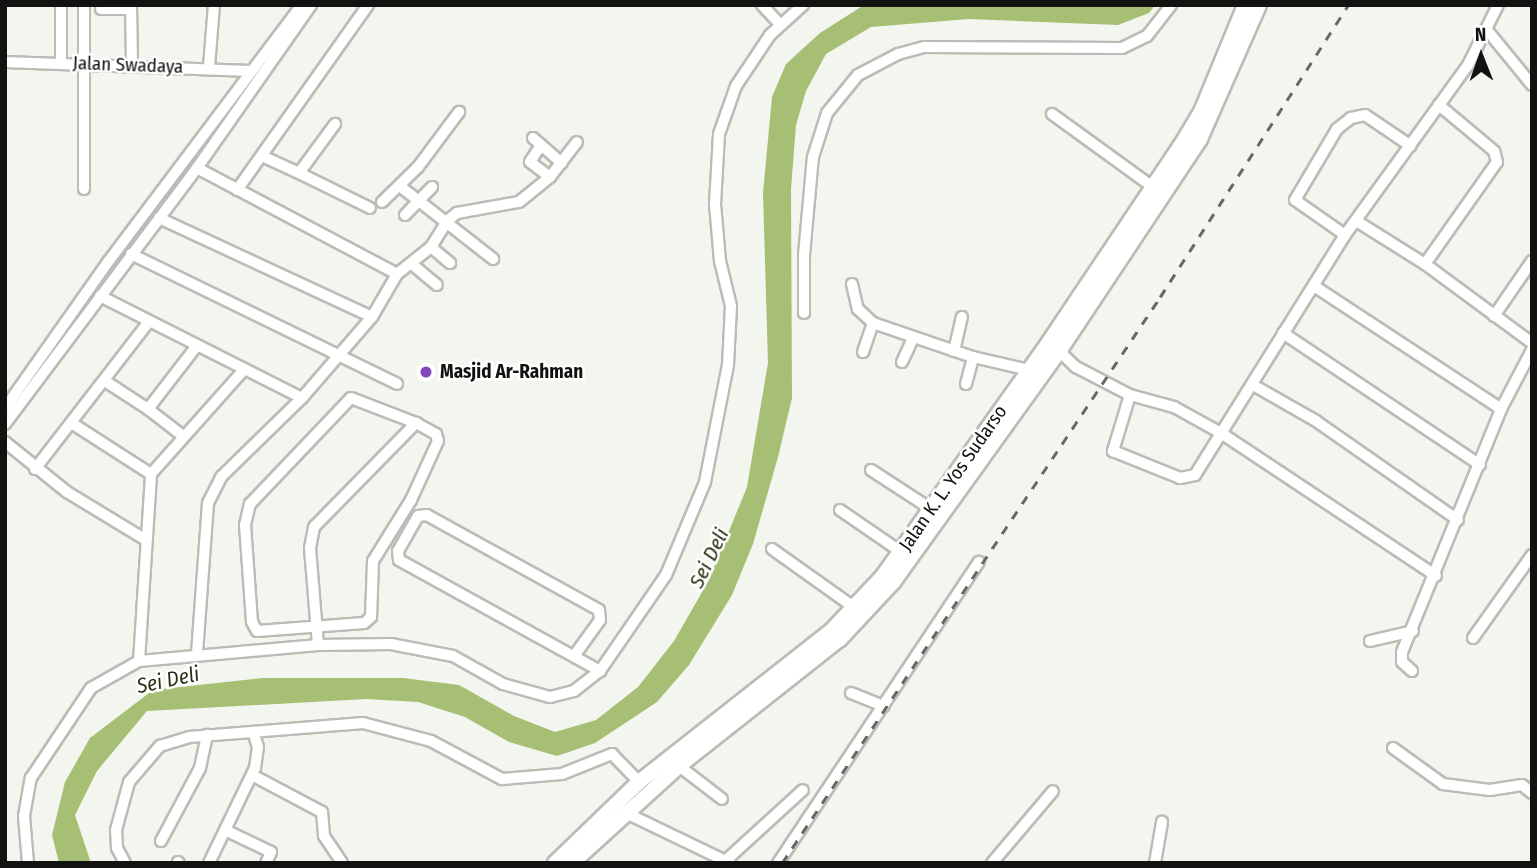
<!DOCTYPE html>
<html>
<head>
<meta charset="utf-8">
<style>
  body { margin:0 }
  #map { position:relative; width:1537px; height:868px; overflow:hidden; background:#f3f6ee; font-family:"Fira Sans Condensed",sans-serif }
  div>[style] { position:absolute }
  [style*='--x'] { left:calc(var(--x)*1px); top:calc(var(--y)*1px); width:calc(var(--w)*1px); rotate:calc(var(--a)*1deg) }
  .water>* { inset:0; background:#a6bf74 }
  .roads { filter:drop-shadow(2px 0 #babdb5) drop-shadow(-2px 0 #babdb5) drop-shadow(0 2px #babdb5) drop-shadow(0 -2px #babdb5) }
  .minor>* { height:10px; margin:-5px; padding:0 5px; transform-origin:5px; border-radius:5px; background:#fff }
  .highway>* { height:14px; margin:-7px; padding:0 7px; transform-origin:7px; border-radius:7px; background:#fff }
  .rail>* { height:2.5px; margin-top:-1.25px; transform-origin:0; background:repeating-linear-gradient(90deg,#666864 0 9px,transparent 0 18px) }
  .dots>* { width:19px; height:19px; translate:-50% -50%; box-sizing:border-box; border:4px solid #fff; border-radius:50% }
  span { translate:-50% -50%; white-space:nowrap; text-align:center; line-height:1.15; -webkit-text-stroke:5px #fff; paint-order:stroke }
  .street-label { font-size:19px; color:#121311 }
  .poi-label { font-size:19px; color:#121311; font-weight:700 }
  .left { translate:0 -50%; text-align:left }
  .water-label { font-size:21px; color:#273111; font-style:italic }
  .frame { position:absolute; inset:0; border:7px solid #121311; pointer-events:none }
  .north { position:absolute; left:1446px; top:21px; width:70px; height:70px; -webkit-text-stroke:5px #fff; paint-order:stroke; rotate:359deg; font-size:19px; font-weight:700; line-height:28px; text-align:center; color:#121311 }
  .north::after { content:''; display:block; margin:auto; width:24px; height:32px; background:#121311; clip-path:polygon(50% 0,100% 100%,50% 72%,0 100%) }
</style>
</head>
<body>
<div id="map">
  <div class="water">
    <i style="clip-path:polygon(864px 5px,1155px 5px,1149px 13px,1118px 25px,969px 19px,871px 27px,826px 54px,806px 91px,796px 125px,791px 189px,792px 398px,778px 457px,753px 544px,732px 595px,689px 665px,657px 702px,595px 743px,557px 756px,509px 742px,465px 717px,418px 702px,366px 699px,147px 711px,97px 771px,75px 815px,91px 863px,59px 863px,52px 835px,65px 782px,90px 738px,153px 690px,262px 678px,403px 678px,459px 685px,514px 716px,555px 732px,596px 720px,638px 687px,674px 641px,709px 580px,747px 487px,768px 363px,763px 193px,772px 97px,786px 64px,820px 33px)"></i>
  </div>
  <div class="roads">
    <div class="minor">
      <i style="--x:61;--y:5;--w:58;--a:90"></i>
      <i style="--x:131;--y:5;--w:60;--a:89"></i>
      <i style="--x:762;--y:5;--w:26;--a:47"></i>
      <i style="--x:101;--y:9;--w:30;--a:0"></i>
      <i style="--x:1487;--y:30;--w:71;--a:50.7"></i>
      <i style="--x:5;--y:62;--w:246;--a:2.1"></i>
      <i style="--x:209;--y:67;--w:62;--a:-85.4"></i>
      <i style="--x:1052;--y:114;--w:125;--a:35.9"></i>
      <i style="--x:533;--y:138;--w:38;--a:41"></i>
      <i style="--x:541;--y:145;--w:20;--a:123"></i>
      <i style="--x:530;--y:162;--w:25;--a:37"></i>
      <i style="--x:262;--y:156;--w:41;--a:24.7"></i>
      <i style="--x:299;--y:173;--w:61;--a:-53.7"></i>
      <i style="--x:197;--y:168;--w:226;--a:27.9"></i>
      <i style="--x:299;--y:173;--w:79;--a:26.2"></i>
      <i style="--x:401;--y:187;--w:117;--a:38"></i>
      <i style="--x:84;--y:189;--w:184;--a:-90"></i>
      <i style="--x:237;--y:190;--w:227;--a:-54.7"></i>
      <i style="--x:382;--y:202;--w:50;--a:-44.2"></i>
      <i style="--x:418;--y:167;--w:69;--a:-53.3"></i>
      <i style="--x:405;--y:215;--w:39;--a:-46"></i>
      <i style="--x:159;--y:218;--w:235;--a:24.9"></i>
      <i style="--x:1358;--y:222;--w:79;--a:32.1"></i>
      <i style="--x:1425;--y:264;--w:133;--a:36.4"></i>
      <i style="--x:1345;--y:235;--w:61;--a:-145"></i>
      <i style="--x:1295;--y:200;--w:82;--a:-59.4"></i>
      <i style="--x:1337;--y:129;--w:18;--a:-38"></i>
      <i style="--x:1351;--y:118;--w:14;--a:-12"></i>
      <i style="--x:1365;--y:115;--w:55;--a:34"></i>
      <i style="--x:431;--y:247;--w:25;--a:40"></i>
      <i style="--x:131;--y:254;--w:296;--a:26"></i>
      <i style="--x:1425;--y:264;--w:125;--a:-54.8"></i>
      <i style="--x:1497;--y:162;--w:11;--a:-105"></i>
      <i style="--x:1494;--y:151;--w:72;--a:-140.1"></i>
      <i style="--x:413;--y:265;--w:31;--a:40"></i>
      <i style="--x:852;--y:284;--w:26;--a:77"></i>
      <i style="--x:858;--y:309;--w:21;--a:43"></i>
      <i style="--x:873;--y:323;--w:106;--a:18.8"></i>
      <i style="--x:973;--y:357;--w:57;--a:13.1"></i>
      <i style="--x:1314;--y:286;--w:224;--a:33.3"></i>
      <i style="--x:100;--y:296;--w:226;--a:26.8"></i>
      <i style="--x:804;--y:313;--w:58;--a:-90"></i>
      <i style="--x:804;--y:255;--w:98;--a:-84.8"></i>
      <i style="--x:813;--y:157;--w:46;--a:-72.3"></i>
      <i style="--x:827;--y:113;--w:49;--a:-50.8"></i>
      <i style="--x:858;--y:75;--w:45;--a:-27.7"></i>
      <i style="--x:898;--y:54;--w:27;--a:-15"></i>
      <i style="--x:924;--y:47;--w:198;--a:0.3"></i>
      <i style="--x:1122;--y:48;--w:28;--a:-26"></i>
      <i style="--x:1147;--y:36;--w:39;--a:-52"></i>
      <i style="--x:1494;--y:316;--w:67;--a:-55.4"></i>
      <i style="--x:1283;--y:333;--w:237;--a:33.8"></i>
      <i style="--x:1055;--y:347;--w:29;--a:44"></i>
      <i style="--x:1076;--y:367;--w:61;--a:27.4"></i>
      <i style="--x:1130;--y:395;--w:46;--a:15.3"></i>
      <i style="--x:1174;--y:407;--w:54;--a:29"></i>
      <i style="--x:1221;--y:433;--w:258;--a:33.6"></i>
      <i style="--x:954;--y:351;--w:35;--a:-77"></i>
      <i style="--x:863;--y:352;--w:31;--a:-71"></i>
      <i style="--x:902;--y:362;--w:26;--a:-65"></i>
      <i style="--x:105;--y:381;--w:51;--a:33.1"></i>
      <i style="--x:966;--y:384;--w:28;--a:-75"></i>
      <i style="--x:1253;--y:385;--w:73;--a:29.7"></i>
      <i style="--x:1316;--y:421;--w:173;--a:34.9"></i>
      <i style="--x:1130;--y:395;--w:59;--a:106.9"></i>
      <i style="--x:1113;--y:451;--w:72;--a:21.9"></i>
      <i style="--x:1180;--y:478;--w:15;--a:-11"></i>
      <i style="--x:1195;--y:475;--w:283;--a:-58"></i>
      <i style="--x:1345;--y:235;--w:210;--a:-54.1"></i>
      <i style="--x:1468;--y:65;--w:67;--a:-63.4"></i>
      <i style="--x:351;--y:398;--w:70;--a:21"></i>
      <i style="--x:416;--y:423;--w:23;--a:29"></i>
      <i style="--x:436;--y:434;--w:7;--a:74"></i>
      <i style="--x:438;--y:441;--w:65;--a:114.6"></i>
      <i style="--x:411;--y:500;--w:72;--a:121.9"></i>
      <i style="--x:373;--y:561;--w:56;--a:92"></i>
      <i style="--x:371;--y:617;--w:9;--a:139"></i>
      <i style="--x:364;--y:623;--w:107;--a:175.7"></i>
      <i style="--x:257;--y:631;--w:10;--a:-119"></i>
      <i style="--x:252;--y:622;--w:97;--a:-94.1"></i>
      <i style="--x:245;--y:525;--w:22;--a:-77"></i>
      <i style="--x:250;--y:504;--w:146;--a:-46.4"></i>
      <i style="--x:5;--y:408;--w:179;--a:-54.8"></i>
      <i style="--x:108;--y:262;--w:322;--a:-53"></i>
      <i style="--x:5;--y:424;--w:320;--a:-53.1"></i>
      <i style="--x:197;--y:168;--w:199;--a:-55"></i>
      <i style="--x:73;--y:424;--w:93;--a:32.7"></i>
      <i style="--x:183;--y:436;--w:44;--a:-142.4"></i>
      <i style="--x:148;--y:409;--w:78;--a:-52.3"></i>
      <i style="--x:5;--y:442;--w:80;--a:38.9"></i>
      <i style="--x:67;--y:492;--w:92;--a:31.3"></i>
      <i style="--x:35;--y:469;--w:183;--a:-52.3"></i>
      <i style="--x:871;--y:470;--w:72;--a:33"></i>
      <i style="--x:840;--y:510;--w:74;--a:34.5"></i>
      <i style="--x:772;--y:549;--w:102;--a:35.4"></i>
      <i style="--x:1473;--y:638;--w:102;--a:-54.6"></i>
      <i style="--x:1370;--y:641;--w:44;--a:-13.1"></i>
      <i style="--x:318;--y:645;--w:97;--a:-94.7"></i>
      <i style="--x:310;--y:548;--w:21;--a:-79"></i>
      <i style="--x:314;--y:527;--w:146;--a:-45.6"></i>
      <i style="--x:197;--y:653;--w:150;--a:-85.8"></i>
      <i style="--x:208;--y:503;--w:30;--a:-63"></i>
      <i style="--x:222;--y:476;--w:112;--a:-44.3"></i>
      <i style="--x:302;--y:398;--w:107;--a:-49.2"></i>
      <i style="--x:372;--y:317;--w:50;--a:-59.8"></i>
      <i style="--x:397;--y:274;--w:43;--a:-38.5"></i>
      <i style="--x:431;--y:247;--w:31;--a:-58"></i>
      <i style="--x:447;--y:221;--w:13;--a:-39"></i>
      <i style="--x:457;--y:213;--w:63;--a:-10.1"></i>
      <i style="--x:519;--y:202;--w:40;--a:-39"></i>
      <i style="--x:550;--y:177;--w:44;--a:-52.4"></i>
      <i style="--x:574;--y:656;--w:44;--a:-54.2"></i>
      <i style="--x:600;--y:620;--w:10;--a:-96"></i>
      <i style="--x:599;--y:610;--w:196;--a:-151.1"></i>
      <i style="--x:427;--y:515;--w:9;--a:174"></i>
      <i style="--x:418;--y:516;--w:40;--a:119.7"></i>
      <i style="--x:398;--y:551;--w:9;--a:84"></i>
      <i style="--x:399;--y:560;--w:230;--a:28.9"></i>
      <i style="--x:139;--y:661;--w:187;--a:-86.3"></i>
      <i style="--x:151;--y:474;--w:137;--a:-48.3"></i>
      <i style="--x:1412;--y:671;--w:13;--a:-138"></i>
      <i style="--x:1402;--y:662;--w:10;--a:-90"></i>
      <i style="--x:1402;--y:652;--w:262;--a:-67.8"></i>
      <i style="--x:1501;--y:409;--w:67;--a:-62.3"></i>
      <i style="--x:851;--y:693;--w:35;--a:22"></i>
      <i style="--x:1393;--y:748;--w:62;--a:35.8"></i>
      <i style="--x:1443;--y:784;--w:47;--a:7.3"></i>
      <i style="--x:1490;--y:790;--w:32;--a:-9"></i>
      <i style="--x:1522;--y:785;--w:13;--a:39"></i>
      <i style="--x:679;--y:766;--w:54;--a:37.5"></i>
      <i style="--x:252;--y:775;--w:79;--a:27.9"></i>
      <i style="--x:322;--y:812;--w:24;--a:85"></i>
      <i style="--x:324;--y:836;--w:32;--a:56"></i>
      <i style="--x:624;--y:812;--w:118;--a:25.7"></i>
      <i style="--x:225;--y:830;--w:51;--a:25.6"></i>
      <i style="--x:271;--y:852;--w:12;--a:114"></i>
      <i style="--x:161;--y:841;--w:83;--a:-61.9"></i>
      <i style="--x:200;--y:768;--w:34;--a:-78"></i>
      <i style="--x:178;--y:862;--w:1;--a:45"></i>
      <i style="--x:28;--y:863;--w:47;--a:-94.9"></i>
      <i style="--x:24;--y:816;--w:39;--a:-80"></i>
      <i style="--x:31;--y:778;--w:108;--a:-56.3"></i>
      <i style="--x:91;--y:688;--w:55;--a:-29.4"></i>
      <i style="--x:139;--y:661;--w:180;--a:-5.1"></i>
      <i style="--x:318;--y:645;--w:73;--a:-0.8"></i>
      <i style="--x:391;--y:644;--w:63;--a:11"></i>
      <i style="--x:453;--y:656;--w:57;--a:29.2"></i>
      <i style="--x:503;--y:684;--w:49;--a:15.5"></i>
      <i style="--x:550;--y:697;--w:25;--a:-14"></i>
      <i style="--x:574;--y:691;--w:33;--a:-38"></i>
      <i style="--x:600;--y:671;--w:116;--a:-55.5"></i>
      <i style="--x:666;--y:575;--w:101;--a:-67.2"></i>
      <i style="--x:705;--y:482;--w:119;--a:-78.9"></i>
      <i style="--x:728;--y:365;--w:59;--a:-87.1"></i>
      <i style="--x:731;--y:306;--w:46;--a:-103.7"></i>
      <i style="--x:720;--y:261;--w:57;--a:-95"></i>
      <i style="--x:715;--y:204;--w:70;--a:-86.7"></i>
      <i style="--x:719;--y:134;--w:51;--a:-70.5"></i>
      <i style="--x:736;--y:86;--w:61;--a:-56.3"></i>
      <i style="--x:770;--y:35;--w:45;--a:-42.3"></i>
      <i style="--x:125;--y:863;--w:17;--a:-118"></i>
      <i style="--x:117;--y:848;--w:18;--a:-93"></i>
      <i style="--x:116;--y:830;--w:50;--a:-74.8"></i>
      <i style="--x:129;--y:782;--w:48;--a:-49.3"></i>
      <i style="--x:160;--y:746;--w:30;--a:-17"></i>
      <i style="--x:189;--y:737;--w:175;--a:-4.6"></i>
      <i style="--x:363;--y:723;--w:70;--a:14.8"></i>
      <i style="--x:431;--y:741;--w:81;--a:28.2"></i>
      <i style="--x:502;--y:779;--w:60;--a:-4.8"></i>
      <i style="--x:562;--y:774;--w:54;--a:-21.8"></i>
      <i style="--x:612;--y:754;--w:39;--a:46"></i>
      <i style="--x:209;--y:863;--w:106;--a:-64.2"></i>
      <i style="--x:255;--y:768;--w:21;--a:-82"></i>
      <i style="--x:258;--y:747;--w:16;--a:-108"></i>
      <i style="--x:723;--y:863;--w:108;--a:-42.4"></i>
      <i style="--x:778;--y:863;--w:362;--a:-56.3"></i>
      <i style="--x:992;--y:863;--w:94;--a:-49.7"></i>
      <i style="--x:1155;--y:863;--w:42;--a:-80.3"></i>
    </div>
    <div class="highway">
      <i style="--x:555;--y:863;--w:117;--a:-44"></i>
      <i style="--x:639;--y:782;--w:246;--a:-38.2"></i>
      <i style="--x:832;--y:630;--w:73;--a:-46.7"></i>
      <i style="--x:882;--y:577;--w:288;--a:-54.6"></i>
      <i style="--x:1049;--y:342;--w:237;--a:-56.2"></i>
      <i style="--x:1181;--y:145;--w:39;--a:-59"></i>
      <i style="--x:1201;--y:112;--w:116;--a:-67.6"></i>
      <i style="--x:572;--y:863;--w:144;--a:-42.2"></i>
      <i style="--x:679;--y:766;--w:205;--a:-38.3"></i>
      <i style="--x:840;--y:639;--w:79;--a:-47"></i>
      <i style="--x:894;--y:581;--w:284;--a:-54.3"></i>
      <i style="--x:1060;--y:350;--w:253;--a:-56.4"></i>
      <i style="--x:1200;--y:139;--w:146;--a:-66.2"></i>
    </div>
  </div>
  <div class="rail">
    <i style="--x:782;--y:863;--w:681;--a:-56.26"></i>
    <i style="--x:1160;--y:297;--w:347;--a:-57.2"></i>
  </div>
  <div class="dots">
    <i style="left:426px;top:372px;background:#8247bd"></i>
  </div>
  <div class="street-label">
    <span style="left:128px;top:65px;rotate:2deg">Jalan Swadaya</span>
    <span style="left:953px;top:478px;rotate:-55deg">Jalan K. L. Yos Sudarso</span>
  </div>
  <div class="poi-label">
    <span class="left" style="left:440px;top:372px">Masjid Ar-Rahman</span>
  </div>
  <div class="water-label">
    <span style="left:709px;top:558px;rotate:-64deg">Sei Deli</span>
    <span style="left:168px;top:680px;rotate:-12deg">Sei Deli</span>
  </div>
  <div class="frame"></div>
  <div class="north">N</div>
</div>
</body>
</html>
